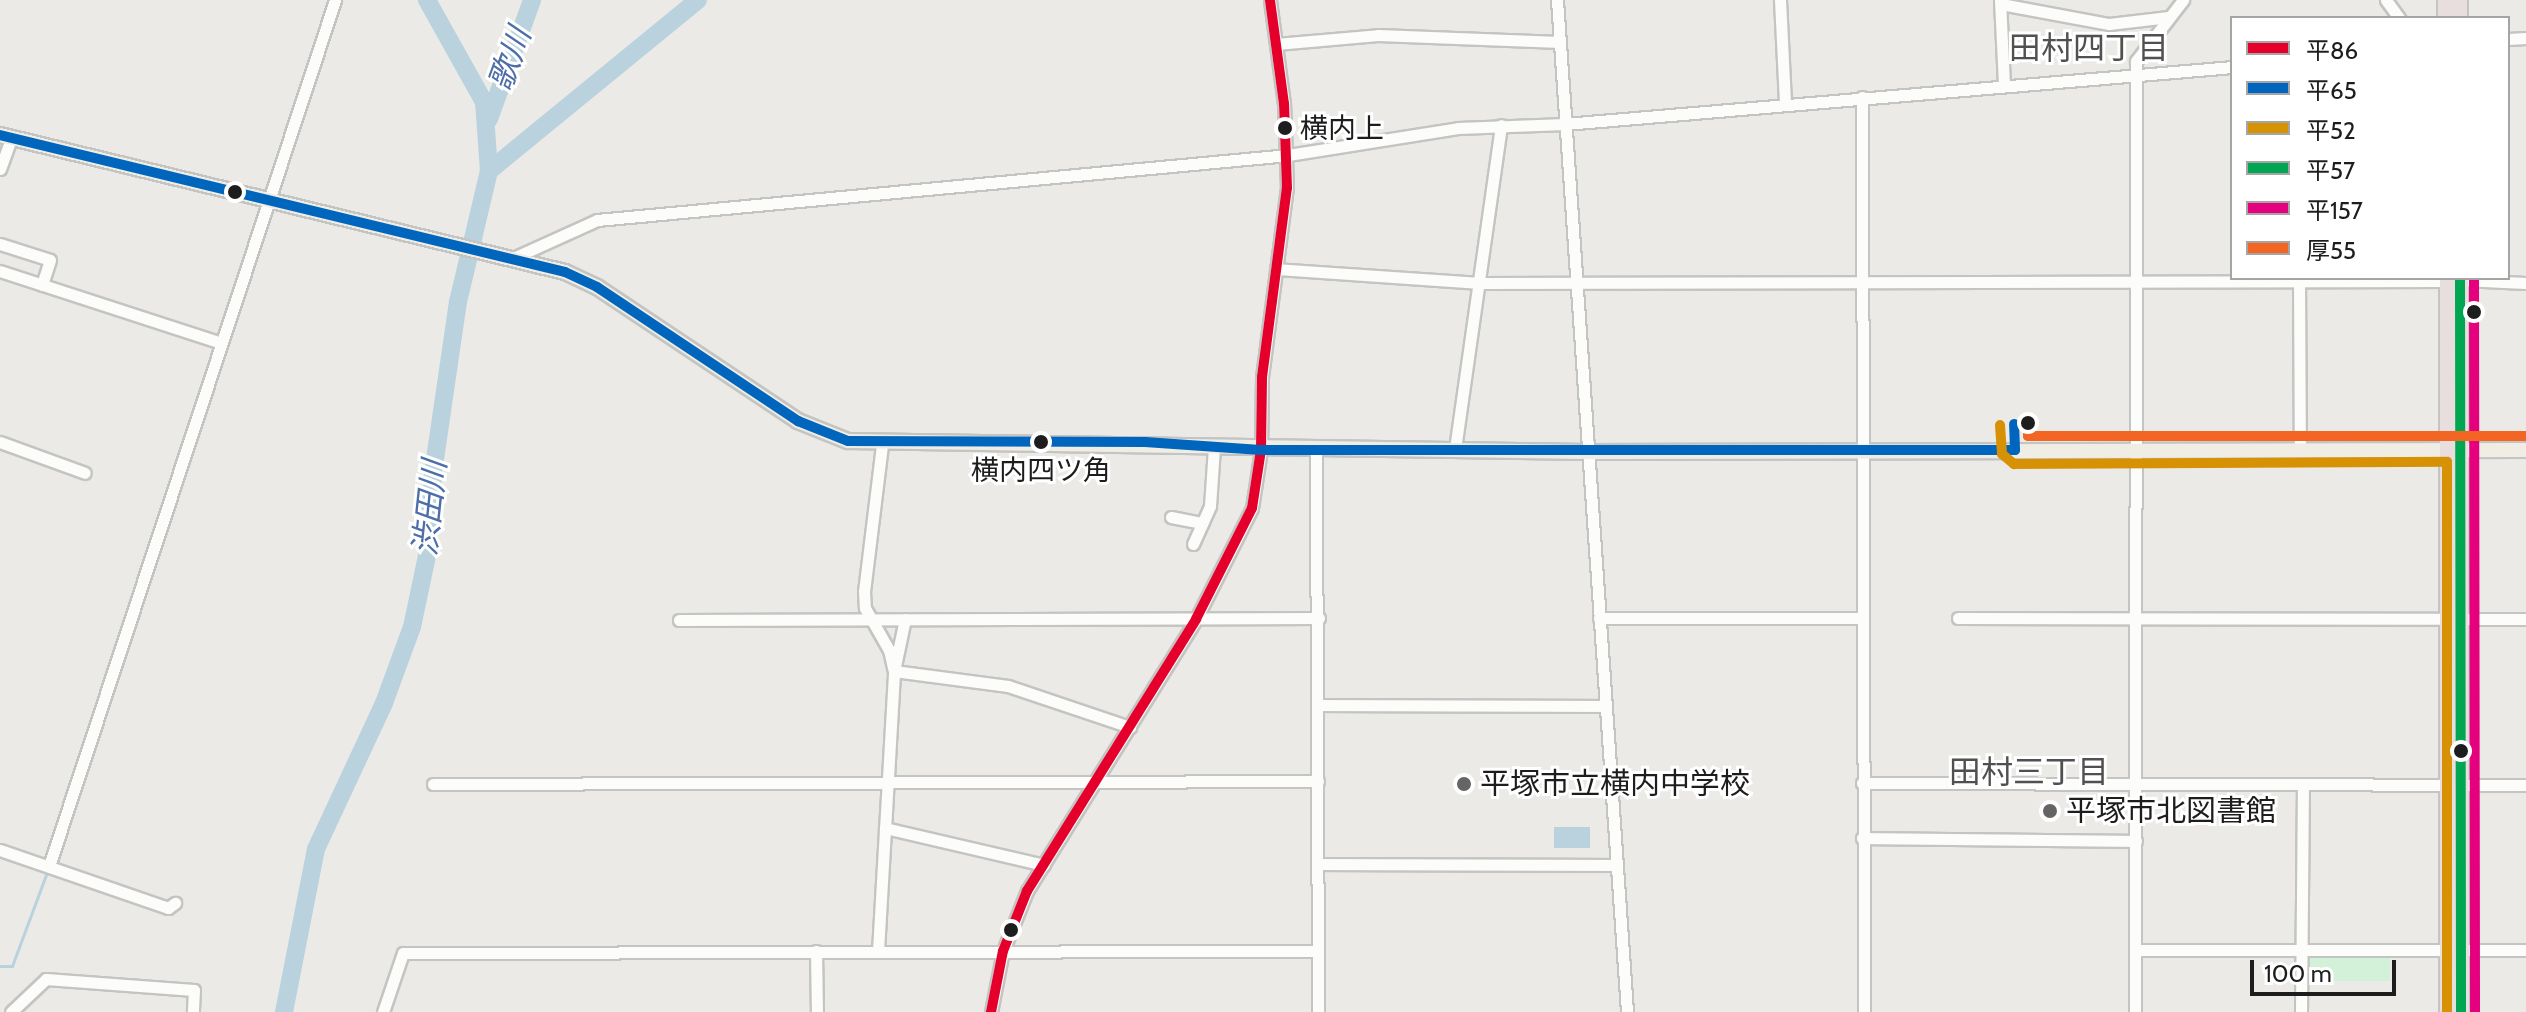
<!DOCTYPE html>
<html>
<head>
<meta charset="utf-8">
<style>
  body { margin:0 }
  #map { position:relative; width:2526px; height:1012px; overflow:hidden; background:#ebeae6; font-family:Cabin,"Noto Sans JP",sans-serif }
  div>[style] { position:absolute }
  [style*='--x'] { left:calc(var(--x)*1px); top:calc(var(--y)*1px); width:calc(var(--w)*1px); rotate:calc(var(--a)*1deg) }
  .park>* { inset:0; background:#d3f1d8; transform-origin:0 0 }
  .water>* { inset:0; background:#b9d2de; transform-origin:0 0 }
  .stream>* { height:3px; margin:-1.5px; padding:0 1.5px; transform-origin:1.5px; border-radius:1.5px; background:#b9d2de }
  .river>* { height:18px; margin:-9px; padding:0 9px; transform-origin:9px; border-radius:9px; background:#b9d2de }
  .roads { filter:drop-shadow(2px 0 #c4c4c2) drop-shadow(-2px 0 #c4c4c2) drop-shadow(0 2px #c4c4c2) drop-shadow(0 -2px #c4c4c2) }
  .minor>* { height:11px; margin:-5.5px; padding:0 5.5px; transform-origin:5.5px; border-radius:5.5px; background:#fcfcfb }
  .major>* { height:14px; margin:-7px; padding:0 7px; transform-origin:7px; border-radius:7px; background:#f0ede4 }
  .highway>* { height:16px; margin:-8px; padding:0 8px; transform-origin:8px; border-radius:8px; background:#e9dede }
  .bus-1>* { height:10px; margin:-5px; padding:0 5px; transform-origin:5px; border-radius:5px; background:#e4002b }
  .bus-2>* { height:10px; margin:-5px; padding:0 5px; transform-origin:5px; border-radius:5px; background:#0065bd }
  .bus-3>* { height:10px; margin:-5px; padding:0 5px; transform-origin:5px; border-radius:5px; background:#d69104 }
  .bus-4>* { height:10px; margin:-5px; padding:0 5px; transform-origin:5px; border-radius:5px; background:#00a651 }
  .bus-5>* { height:10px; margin:-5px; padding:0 5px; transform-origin:5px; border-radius:5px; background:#e5007d }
  .bus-6>* { height:10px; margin:-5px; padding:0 5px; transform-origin:5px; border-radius:5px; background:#f26522 }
  .dots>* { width:22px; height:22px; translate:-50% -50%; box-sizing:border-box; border:4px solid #fff; border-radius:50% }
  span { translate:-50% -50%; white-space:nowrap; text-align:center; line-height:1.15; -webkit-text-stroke:6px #fff; paint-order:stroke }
  .bus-label { font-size:28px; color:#1d1d1d }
  .left { translate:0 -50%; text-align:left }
  .poi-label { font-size:30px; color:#1d1d1d }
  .neighbourhood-label { font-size:32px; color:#505050 }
  .water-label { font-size:32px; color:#4d6fa9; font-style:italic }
  .legend { position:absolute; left:2230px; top:16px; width:280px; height:264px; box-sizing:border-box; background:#fff; border:2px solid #a5a5a5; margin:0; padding:10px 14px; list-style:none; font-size:24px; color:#1d1d1d }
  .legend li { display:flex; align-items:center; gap:16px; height:40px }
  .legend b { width:40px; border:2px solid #a5a5a5 }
  .scale { position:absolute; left:2250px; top:960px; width:146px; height:36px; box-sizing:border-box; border:4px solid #1d1d1d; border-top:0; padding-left:10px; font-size:24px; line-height:28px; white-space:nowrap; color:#1d1d1d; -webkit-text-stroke:6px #fff; paint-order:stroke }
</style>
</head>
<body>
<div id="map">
  <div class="park">
    <i style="left:2390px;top:953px;width:28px;height:81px;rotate:90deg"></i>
  </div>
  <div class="water">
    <i style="left:1554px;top:827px;width:36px;height:21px"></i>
  </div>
  <div class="stream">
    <i style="--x:2401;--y:13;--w:9;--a:32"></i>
    <i style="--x:0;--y:966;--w:12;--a:0"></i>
    <i style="--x:12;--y:966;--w:103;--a:-69.6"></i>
  </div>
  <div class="river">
    <i style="--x:489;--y:119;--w:127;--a:-70.1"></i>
    <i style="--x:489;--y:171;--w:270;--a:-39.3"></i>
    <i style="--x:284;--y:1012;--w:166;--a:-78.9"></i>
    <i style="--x:316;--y:849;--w:161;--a:-65"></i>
    <i style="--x:384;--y:703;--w:81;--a:-69.8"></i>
    <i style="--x:412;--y:627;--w:78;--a:-78.1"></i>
    <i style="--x:428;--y:551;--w:78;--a:-86.3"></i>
    <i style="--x:433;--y:473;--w:173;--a:-81.7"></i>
    <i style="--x:458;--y:302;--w:135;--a:-76.7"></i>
    <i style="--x:489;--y:171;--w:69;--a:-94.1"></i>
    <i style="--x:484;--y:102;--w:117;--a:-119.2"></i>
  </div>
  <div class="roads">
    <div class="minor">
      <i style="--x:1557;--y:0;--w:1014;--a:86.04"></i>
      <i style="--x:1780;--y:0;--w:103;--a:87.2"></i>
      <i style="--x:2000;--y:0;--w:85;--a:87.3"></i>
      <i style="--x:2386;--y:0;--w:22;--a:54"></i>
      <i style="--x:2001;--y:4;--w:110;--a:10.5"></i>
      <i style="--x:2109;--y:24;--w:60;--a:-6.7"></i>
      <i style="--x:2508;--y:39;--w:18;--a:-3"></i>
      <i style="--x:1276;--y:44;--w:102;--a:-5"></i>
      <i style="--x:1378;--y:35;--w:182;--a:2.2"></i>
      <i style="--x:1862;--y:97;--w:915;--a:89.87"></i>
      <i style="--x:0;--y:169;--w:33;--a:-70"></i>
      <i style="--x:0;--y:244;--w:52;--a:17.7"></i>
      <i style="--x:50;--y:260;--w:26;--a:108"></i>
      <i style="--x:511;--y:259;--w:94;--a:-24.4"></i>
      <i style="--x:597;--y:220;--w:694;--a:-5.37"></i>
      <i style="--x:1288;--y:155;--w:172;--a:-9"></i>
      <i style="--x:1458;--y:128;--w:107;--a:-2.1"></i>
      <i style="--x:1565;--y:124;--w:669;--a:-4.88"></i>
      <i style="--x:1276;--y:269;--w:203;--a:3.9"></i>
      <i style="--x:1479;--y:283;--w:969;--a:-0.12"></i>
      <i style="--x:0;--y:271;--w:229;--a:18"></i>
      <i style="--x:2299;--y:278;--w:172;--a:89.7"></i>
      <i style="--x:2460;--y:280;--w:66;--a:2.6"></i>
      <i style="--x:0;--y:442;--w:90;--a:20"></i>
      <i style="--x:882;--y:445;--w:147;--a:97"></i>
      <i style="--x:864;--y:591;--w:17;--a:87"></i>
      <i style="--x:865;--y:608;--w:48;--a:60.3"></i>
      <i style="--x:889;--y:650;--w:22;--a:77"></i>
      <i style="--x:894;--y:671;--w:115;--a:7.5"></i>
      <i style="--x:1008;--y:686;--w:129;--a:18.6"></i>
      <i style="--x:1316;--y:448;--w:564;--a:89.8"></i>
      <i style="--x:1455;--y:449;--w:327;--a:-81.9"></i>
      <i style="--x:1171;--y:517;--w:32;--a:11"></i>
      <i style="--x:1193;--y:544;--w:42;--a:-65.9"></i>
      <i style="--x:1210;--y:506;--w:58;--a:-86.1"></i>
      <i style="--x:1599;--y:618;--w:263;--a:0"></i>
      <i style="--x:1958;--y:618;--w:490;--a:0.1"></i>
      <i style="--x:2461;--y:619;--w:65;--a:0"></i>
      <i style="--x:679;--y:620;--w:640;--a:-0.18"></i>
      <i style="--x:1319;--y:705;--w:287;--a:0.2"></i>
      <i style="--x:1862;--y:783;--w:664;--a:0.17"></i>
      <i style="--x:433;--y:784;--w:885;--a:-0.19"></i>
      <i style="--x:885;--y:828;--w:163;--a:13.1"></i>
      <i style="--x:1862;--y:838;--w:274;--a:0.6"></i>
      <i style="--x:0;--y:850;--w:178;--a:19"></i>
      <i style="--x:168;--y:908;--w:9;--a:-36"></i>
      <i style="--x:1317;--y:864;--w:299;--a:0.2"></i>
      <i style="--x:49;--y:866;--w:912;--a:-71.72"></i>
      <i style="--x:2135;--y:950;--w:391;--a:0"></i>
      <i style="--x:816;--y:951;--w:61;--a:89.1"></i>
      <i style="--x:878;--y:951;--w:280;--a:-86.7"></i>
      <i style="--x:894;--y:671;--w:53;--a:-78.1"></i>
      <i style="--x:11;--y:1012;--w:48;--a:-43.3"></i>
      <i style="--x:46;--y:979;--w:148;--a:4.3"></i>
      <i style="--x:194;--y:990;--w:22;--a:93"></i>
      <i style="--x:383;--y:1012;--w:62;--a:-71.3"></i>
      <i style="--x:403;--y:953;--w:915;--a:-0.13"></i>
      <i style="--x:991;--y:1012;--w:62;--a:-78.9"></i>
      <i style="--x:1003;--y:951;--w:65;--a:-68.2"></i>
      <i style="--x:1027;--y:891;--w:320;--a:-58.1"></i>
      <i style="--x:1196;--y:619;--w:124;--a:-63.2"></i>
      <i style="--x:1252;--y:508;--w:59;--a:-81.2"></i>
      <i style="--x:1261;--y:450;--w:73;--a:-89.2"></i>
      <i style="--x:1262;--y:377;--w:191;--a:-82.5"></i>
      <i style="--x:1287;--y:188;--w:84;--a:-92"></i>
      <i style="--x:1284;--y:104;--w:105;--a:-97.7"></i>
      <i style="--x:2135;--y:1012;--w:951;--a:-89.94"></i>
      <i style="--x:2136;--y:61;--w:77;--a:-52.4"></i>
      <i style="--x:2301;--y:1012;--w:227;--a:-89.5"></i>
    </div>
    <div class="major">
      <i style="--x:0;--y:135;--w:581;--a:13.63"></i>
      <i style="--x:565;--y:272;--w:35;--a:25"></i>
      <i style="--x:597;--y:287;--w:242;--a:33.7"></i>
      <i style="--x:798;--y:421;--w:54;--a:21.8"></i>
      <i style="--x:848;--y:441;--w:739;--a:0.85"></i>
      <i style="--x:1587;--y:452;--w:939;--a:-0.12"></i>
    </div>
    <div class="highway">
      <i style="--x:2446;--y:0;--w:18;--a:90"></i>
      <i style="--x:2459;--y:0;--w:18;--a:90"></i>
      <i style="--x:2448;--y:278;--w:734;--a:90"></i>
      <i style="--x:2460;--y:278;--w:734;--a:89.92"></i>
    </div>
  </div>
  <div class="bus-1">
    <i style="--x:991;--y:1012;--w:62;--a:-78.9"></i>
    <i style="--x:1003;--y:951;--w:65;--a:-68.2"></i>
    <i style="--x:1027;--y:891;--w:320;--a:-58.1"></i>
    <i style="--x:1196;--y:619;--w:124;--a:-63.2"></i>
    <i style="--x:1252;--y:508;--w:59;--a:-81.2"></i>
    <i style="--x:1261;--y:450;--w:73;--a:-89.2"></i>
    <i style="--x:1262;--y:377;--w:191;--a:-82.5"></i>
    <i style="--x:1287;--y:188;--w:84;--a:-92"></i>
    <i style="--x:1284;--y:104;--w:105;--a:-97.7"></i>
  </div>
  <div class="bus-2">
    <i style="--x:0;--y:135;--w:581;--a:13.63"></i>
    <i style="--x:565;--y:272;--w:35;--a:25"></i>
    <i style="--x:597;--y:287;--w:242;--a:33.7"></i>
    <i style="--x:798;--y:421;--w:54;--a:21.8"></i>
    <i style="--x:848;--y:441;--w:297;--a:0.2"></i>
    <i style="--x:1145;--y:442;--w:116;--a:3.9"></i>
    <i style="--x:1261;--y:450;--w:754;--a:0"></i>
    <i style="--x:2015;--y:450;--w:26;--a:-92"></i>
  </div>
  <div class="bus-3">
    <i style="--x:2000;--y:425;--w:29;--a:86"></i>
    <i style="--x:2002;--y:454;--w:16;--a:40"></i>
    <i style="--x:2014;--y:464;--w:433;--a:-0.3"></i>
    <i style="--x:2447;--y:462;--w:550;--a:90"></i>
  </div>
  <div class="bus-4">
    <i style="--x:2460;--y:278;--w:734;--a:89.92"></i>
  </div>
  <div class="bus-5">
    <i style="--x:2474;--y:278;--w:734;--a:89.92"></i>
  </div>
  <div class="bus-6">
    <i style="--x:2028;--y:423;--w:13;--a:90"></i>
    <i style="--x:2028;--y:436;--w:498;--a:0"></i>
  </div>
  <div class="dots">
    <i style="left:1285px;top:128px;background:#1d1d1d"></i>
    <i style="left:235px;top:192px;background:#1d1d1d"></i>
    <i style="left:2474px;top:312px;background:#1d1d1d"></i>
    <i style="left:2028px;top:423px;background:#1d1d1d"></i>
    <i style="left:1041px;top:442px;background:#1d1d1d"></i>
    <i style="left:2461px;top:751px;background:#1d1d1d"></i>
    <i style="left:1464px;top:784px;background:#656563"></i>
    <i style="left:2050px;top:811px;background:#656563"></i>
    <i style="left:1011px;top:930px;background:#1d1d1d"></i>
  </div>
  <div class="bus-label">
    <span class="left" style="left:1300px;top:128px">横内上</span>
    <span style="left:1041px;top:470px">横内四ツ角</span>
  </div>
  <div class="poi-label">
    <span class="left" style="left:1480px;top:784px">平塚市立横内中学校</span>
    <span class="left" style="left:2066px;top:811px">平塚市北図書館</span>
  </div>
  <div class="neighbourhood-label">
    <span style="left:2089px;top:48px">田村四丁目</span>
    <span style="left:2029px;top:772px">田村三丁目</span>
  </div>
  <div class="water-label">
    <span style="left:510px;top:59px;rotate:-70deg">歌川</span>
    <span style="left:430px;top:508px;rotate:-84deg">渋田川</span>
  </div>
  <ul class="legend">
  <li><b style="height:10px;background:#e4002b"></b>平86</li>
  <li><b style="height:10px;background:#0065bd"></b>平65</li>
  <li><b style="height:10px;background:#d69104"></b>平52</li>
  <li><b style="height:10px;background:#00a651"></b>平57</li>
  <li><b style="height:10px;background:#e5007d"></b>平157</li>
  <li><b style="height:10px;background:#f26522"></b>厚55</li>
  </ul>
  <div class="scale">100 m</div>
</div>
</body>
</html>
